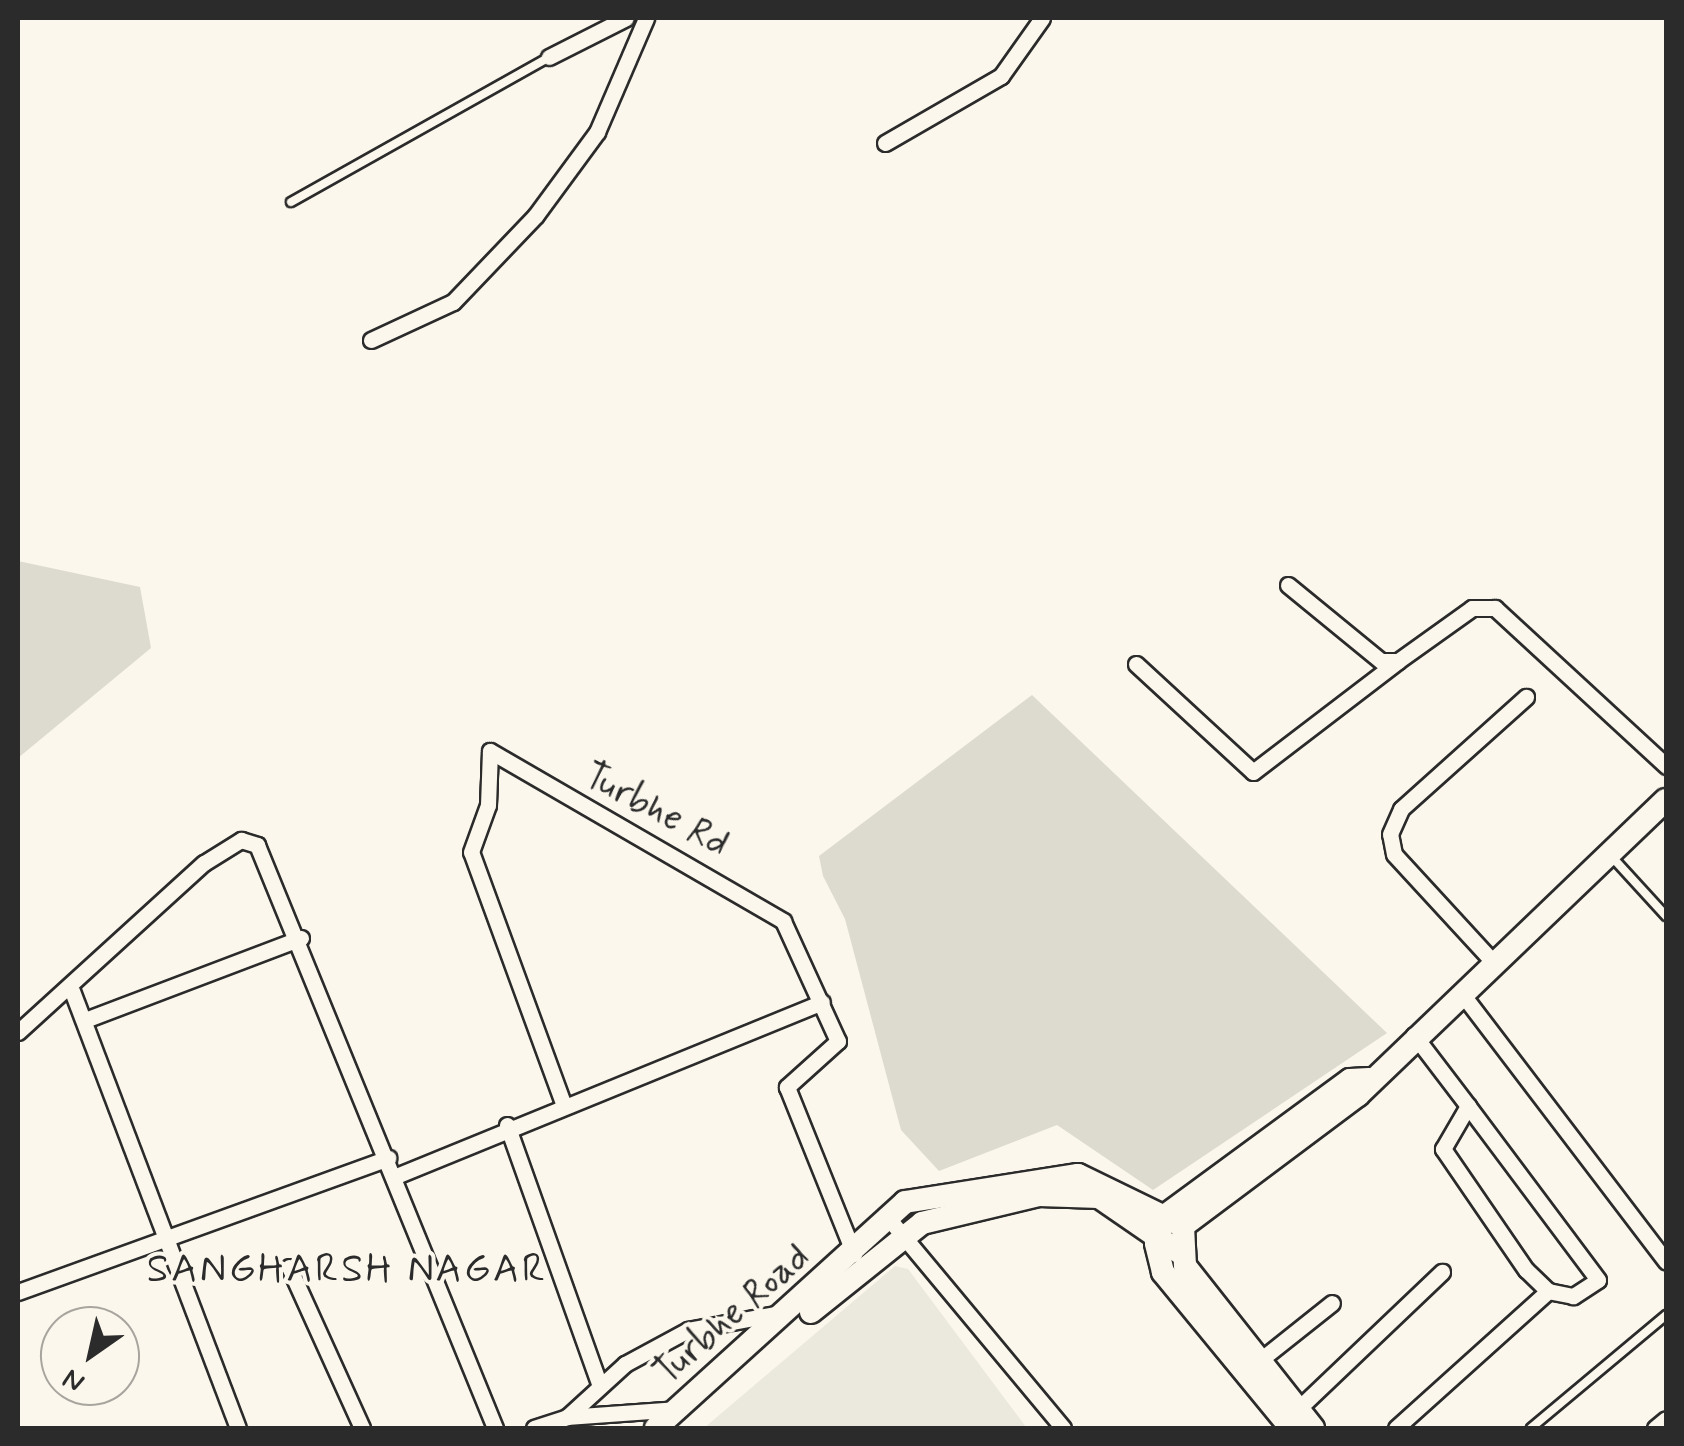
<!DOCTYPE html>
<html>
<head>
<meta charset="utf-8">
<style>
  body { margin:0 }
  #map { position:relative; width:1684px; height:1446px; overflow:hidden; background:#fbf7ec; font-family:Mynerve,sans-serif }
  div>[style] { position:absolute }
  [style*='--x'] { left:calc(var(--x)*1px); top:calc(var(--y)*1px); width:calc(var(--w)*1px); rotate:calc(var(--a)*1deg) }
  .built>* { inset:0; background:#ebe8de }
  .green>* { inset:0; background:#dddad0 }
  .roads { filter:drop-shadow(2px 0 #2b2b2b) drop-shadow(-2px 0 #2b2b2b) drop-shadow(0 2px #2b2b2b) drop-shadow(0 -2px #2b2b2b) }
  .lane>* { height:8px; margin:-4px; padding:0 4px; transform-origin:4px; border-radius:4px; background:#fbf7ec }
  .street>* { height:15px; margin:-7.5px; padding:0 7.5px; transform-origin:7.5px; border-radius:7.5px; background:#fbf7ec }
  .secondary>* { height:22px; margin:-11px; padding:0 11px; transform-origin:11px; border-radius:11px; background:#fbf7ec }
  span { translate:-50% -50%; white-space:nowrap; text-align:center; line-height:1.15; -webkit-text-stroke:8px #fbf7ec; paint-order:stroke }
  .street-label { font-size:38px; color:#2b2b2b }
  .neighbourhood-label { font-size:40px; color:#2b2b2b; letter-spacing:2.5px }
  .frame { position:absolute; inset:0; border:20px solid #2b2b2b; pointer-events:none }
  .north { position:absolute; left:40px; top:1306px; width:100px; height:100px; box-sizing:border-box; background:#fbf7ec; border:2px solid #a8a59f; border-radius:50%; rotate:214deg; font-size:28px; font-weight:700; line-height:40px; text-align:center; color:#2b2b2b }
  .north::after { content:''; display:block; margin:auto; width:35px; height:45px; background:#2b2b2b; clip-path:polygon(50% 0,100% 100%,50% 72%,0 100%) }
</style>
</head>
<body>
<div id="map">
  <div class="built">
    <i style="clip-path:polygon(895px 1266px,908px 1269px,1026px 1427px,704px 1428px)"></i>
  </div>
  <div class="green">
    <i style="clip-path:polygon(18px 561px,140px 587px,151px 648px,18px 758px)"></i>
    <i style="clip-path:polygon(1032px 695px,1387px 1033px,1153px 1190px,1057px 1125px,939px 1171px,901px 1130px,845px 919px,823px 876px,819px 856px)"></i>
  </div>
  <div class="roads">
    <div class="lane">
      <i style="--x:291;--y:202;--w:296;--a:-29.3"></i>
      <i style="--x:1612;--y:857;--w:80;--a:47.5"></i>
      <i style="--x:1531;--y:1428;--w:176;--a:-39.9"></i>
    </div>
    <div class="street">
      <i style="--x:549;--y:57;--w:86;--a:-26.9"></i>
      <i style="--x:885;--y:143;--w:134;--a:-30"></i>
      <i style="--x:1001;--y:76;--w:71;--a:-54.7"></i>
      <i style="--x:371;--y:340;--w:90;--a:-24.9"></i>
      <i style="--x:453;--y:302;--w:120;--a:-46.3"></i>
      <i style="--x:536;--y:215;--w:103;--a:-53.7"></i>
      <i style="--x:597;--y:132;--w:124;--a:-66.7"></i>
      <i style="--x:1288;--y:585;--w:120;--a:39.3"></i>
      <i style="--x:1381;--y:661;--w:17;--a:0"></i>
      <i style="--x:1398;--y:661;--w:91;--a:-35.6"></i>
      <i style="--x:1472;--y:608;--w:23;--a:0"></i>
      <i style="--x:1495;--y:608;--w:233;--a:42.7"></i>
      <i style="--x:1136;--y:664;--w:159;--a:42.7"></i>
      <i style="--x:1253;--y:772;--w:183;--a:-37.4"></i>
      <i style="--x:1495;--y:964;--w:149;--a:-132.6"></i>
      <i style="--x:1394;--y:854;--w:20;--a:-101"></i>
      <i style="--x:1390;--y:834;--w:27;--a:-66"></i>
      <i style="--x:1401;--y:809;--w:168;--a:-41.9"></i>
      <i style="--x:72;--y:991;--w:467;--a:69.2"></i>
      <i style="--x:1463;--y:995;--w:335;--a:52.7"></i>
      <i style="--x:85;--y:1020;--w:231;--a:-20.8"></i>
      <i style="--x:18;--y:1032;--w:251;--a:-42.3"></i>
      <i style="--x:204;--y:863;--w:44;--a:-31.9"></i>
      <i style="--x:241;--y:840;--w:17;--a:17"></i>
      <i style="--x:257;--y:845;--w:630;--a:67.79"></i>
      <i style="--x:1414;--y:1035;--w:89;--a:52.7"></i>
      <i style="--x:1468;--y:1106;--w:217;--a:53.2"></i>
      <i style="--x:1598;--y:1280;--w:30;--a:147"></i>
      <i style="--x:1573;--y:1296;--w:25;--a:-169"></i>
      <i style="--x:1548;--y:1291;--w:30;--a:-136"></i>
      <i style="--x:1526;--y:1270;--w:147;--a:-124.4"></i>
      <i style="--x:1443;--y:1149;--w:50;--a:-59.8"></i>
      <i style="--x:563;--y:1103;--w:267;--a:-110.1"></i>
      <i style="--x:471;--y:852;--w:50;--a:-70.1"></i>
      <i style="--x:488;--y:805;--w:54;--a:-87.9"></i>
      <i style="--x:490;--y:751;--w:339;--a:30.1"></i>
      <i style="--x:783;--y:921;--w:132;--a:65.4"></i>
      <i style="--x:838;--y:1041;--w:69;--a:138"></i>
      <i style="--x:787;--y:1087;--w:180;--a:68.1"></i>
      <i style="--x:507;--y:1125;--w:275;--a:70.4"></i>
      <i style="--x:396;--y:1176;--w:460;--a:-22.2"></i>
      <i style="--x:889;--y:1219;--w:272;--a:50.2"></i>
      <i style="--x:289;--y:1267;--w:177;--a:65.6"></i>
      <i style="--x:18;--y:1292;--w:394;--a:-19.9"></i>
      <i style="--x:1259;--y:1361;--w:93;--a:-38.5"></i>
      <i style="--x:1298;--y:1409;--w:199;--a:-43.6"></i>
      <i style="--x:567;--y:1417;--w:79;--a:-42.4"></i>
      <i style="--x:625;--y:1364;--w:72;--a:-28.4"></i>
      <i style="--x:688;--y:1330;--w:95;--a:-10.4"></i>
      <i style="--x:534;--y:1428;--w:35;--a:-18"></i>
      <i style="--x:567;--y:1417;--w:111;--a:-4.1"></i>
      <i style="--x:1396;--y:1428;--w:205;--a:-42"></i>
      <i style="--x:1655;--y:1428;--w:14;--a:-39"></i>
    </div>
    <div class="secondary">
      <i style="--x:811;--y:1312;--w:142;--a:-38.7"></i>
      <i style="--x:922;--y:1223;--w:120;--a:-13.5"></i>
      <i style="--x:1039;--y:1195;--w:60;--a:1.9"></i>
      <i style="--x:1099;--y:1197;--w:97;--a:34.5"></i>
      <i style="--x:656;--y:1428;--w:336;--a:-42.2"></i>
      <i style="--x:905;--y:1202;--w:175;--a:-8.9"></i>
      <i style="--x:1078;--y:1175;--w:117;--a:25.9"></i>
      <i style="--x:1291;--y:1428;--w:202;--a:-129.4"></i>
      <i style="--x:1163;--y:1272;--w:30;--a:-104"></i>
      <i style="--x:1156;--y:1243;--w:30;--a:-70"></i>
      <i style="--x:1166;--y:1215;--w:228;--a:-36.3"></i>
      <i style="--x:1350;--y:1080;--w:19;--a:-3"></i>
      <i style="--x:1313;--y:1428;--w:206;--a:-128.3"></i>
      <i style="--x:1185;--y:1266;--w:40;--a:-92.9"></i>
      <i style="--x:1183;--y:1226;--w:219;--a:-36.8"></i>
      <i style="--x:1358;--y:1095;--w:426;--a:-43.8"></i>
    </div>
  </div>
  <div class="street-label">
    <span style="left:656px;top:810px;rotate:28deg">Turbhe Rd</span>
    <span style="left:732px;top:1315px;rotate:-41deg">Turbhe Road</span>
  </div>
  <div class="neighbourhood-label">
    <span style="left:347px;top:1270px">SANGHARSH NAGAR</span>
  </div>
  <div class="frame"></div>
  <div class="north">N</div>
</div>
</body>
</html>
